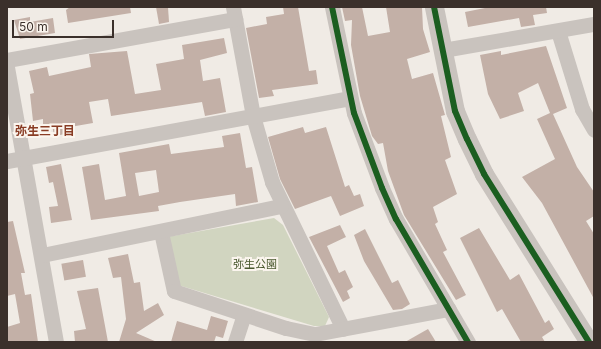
<!DOCTYPE html>
<html>
<head>
<meta charset="utf-8">
<style>
  body { margin:0 }
  #map { position:relative; width:601px; height:349px; overflow:hidden; background:#f0ebe5; font-family:Inter,"Noto Sans JP",sans-serif }
  div>[style] { position:absolute }
  [style*='--x'] { left:calc(var(--x)*1px); top:calc(var(--y)*1px); width:calc(var(--w)*1px); rotate:calc(var(--a)*1deg) }
  .green>* { inset:0; background:#d1d5c0 }
  .building>* { inset:0; background:#c3b0a7; transform-origin:0 0 }
  .minor>* { height:15px; margin:-7.5px; padding:0 7.5px; transform-origin:7.5px; border-radius:7.5px; background:#c9c3be }
  .tertiary>* { height:19px; margin:-9.5px; padding:0 9.5px; transform-origin:9.5px; border-radius:9.5px; background:#c9c3be }
  .cycleway>* { height:6px; margin:-3px; padding:0 3px; transform-origin:3px; border-radius:3px; background:#1b5e20 }
  span { translate:-50% -50%; white-space:nowrap; text-align:center; line-height:1.15; -webkit-text-stroke:4px #fbf5ee; paint-order:stroke }
  .park-label { font-size:11px; color:#4a592f }
  .neighbourhood-label { font-size:12px; color:#893c24; font-weight:700 }
  .frame { position:absolute; inset:0; border:8px solid #3b302b; pointer-events:none }
  .scale { position:absolute; left:12px; top:20px; width:102px; height:18px; box-sizing:border-box; border:2px solid #3b302b; border-top:0; padding-left:5px; font-size:12px; line-height:14px; white-space:nowrap; color:#3b302b; -webkit-text-stroke:3px #fbf5ee; paint-order:stroke }
</style>
</head>
<body>
<div id="map">
  <div class="green">
    <i style="clip-path:polygon(274px 218px,283px 225px,329px 317px,325px 326px,314px 326px,178px 285px,167px 237px)"></i>
  </div>
  <div class="building">
    <i style="clip-path:polygon(70px 7px,130px 7px,131px 13px,68px 23px,66px 10px)"></i>
    <i style="clip-path:polygon(156px 7px,168px 7px,169px 22px,159px 24px)"></i>
    <i style="clip-path:polygon(283px 7px,298px 7px,309px 71px,316px 70px,318px 84px,272px 90px,274px 96px,259px 98px,246px 28px,267px 24px,266px 17px,284px 14px)"></i>
    <i style="clip-path:polygon(342px 7px,362px 7px,368px 36px,390px 32px,386px 7px,422px 7px,423px 29px,430px 52px,407px 59px,412px 79px,433px 73px,445px 115px,441px 116px,451px 157px,445px 160px,457px 194px,433px 207px,438px 222px,435px 224px,447px 250px,443px 252px,466px 295px,456px 300px,404px 215px,388px 171px,383px 143px,378px 144px,372px 136px,360px 96px,351px 45px,352px 20px,345px 21px)"></i>
    <i style="clip-path:polygon(490px 7px,546px 7px,547px 13px,533px 15px,535px 25px,521px 27px,519px 18px,468px 27px,465px 12px)"></i>
    <i style="clip-path:polygon(30px 17px,30px 22px,53px 18px,55px 33px,20px 39px,14px 20px)"></i>
    <i style="clip-path:polygon(224px 38px,227px 53px,200px 60px,203px 81px,220px 78px,226px 112px,205px 116px,202px 102px,111px 116px,108px 99px,89px 102px,93px 123px,70px 127px,71px 133px,54px 136px,52px 124px,43px 125px,43px 119px,33px 121px,30px 94px,34px 93px,29px 71px,47px 67px,49px 76px,91px 67px,89px 54px,127px 51px,135px 94px,161px 90px,156px 64px,184px 59px,182px 45px)"></i>
    <i style="clip-path:polygon(546px 46px,567px 108px,553px 114px,577px 167px,594px 192px,594px 216px,586px 221px,594px 234px,594px 299px,542px 203px,522px 177px,555px 159px,537px 119px,550px 113px,538px 83px,518px 93px,524px 111px,500px 119px,488px 94px,480px 55px,501px 51px,501px 55px)"></i>
    <i style="clip-path:polygon(303px 127px,305px 133px,326px 127px,345px 187px,349px 185px,354px 196px,360px 194px,364px 206px,340px 216px,331px 196px,295px 209px,280px 179px,268px 137px)"></i>
    <i style="clip-path:polygon(evenodd,240px 133px,246px 168px,252px 167px,258px 202px,236px 206px,235px 194px,180px 202px,158px 206px,159px 211px,91px 220px,82px 167px,99px 164px,105px 200px,126px 196px,119px 153px,169px 144px,171px 154px,224px 147px,222px 136px,240px 133px,156px 170px,159px 192px,139px 196px,135px 173px,156px 170px)"></i>
    <i style="clip-path:polygon(61px 164px,72px 220px,51px 223px,49px 207px,58px 206px,53px 182px,49px 183px,46px 167px)"></i>
    <i style="clip-path:polygon(13px 221px,25px 273px,21px 273px,25px 295px,31px 294px,38px 342px,7px 342px,7px 327px,20px 323px,15px 294px,7px 296px,7px 222px)"></i>
    <i style="clip-path:polygon(340px 225px,346px 237px,327px 246px,339px 273px,345px 270px,353px 287px,347px 291px,350px 298px,343px 302px,309px 237px)"></i>
    <i style="clip-path:polygon(479px 228px,510px 280px,519px 274px,545px 323px,549px 320px,554px 329px,542px 337px,545px 342px,521px 342px,502px 309px,497px 312px,460px 238px)"></i>
    <i style="clip-path:polygon(365px 229px,392px 283px,398px 280px,410px 304px,402px 309px,393px 310px,364px 261px,354px 235px)"></i>
    <i style="clip-path:polygon(128px 254px,134px 283px,140px 282px,144px 311px,158px 303px,164px 315px,136px 333px,157px 342px,119px 342px,126px 319px,121px 277px,113px 278px,108px 258px)"></i>
    <i style="left:83px;top:260px;width:17px;height:22px;rotate:80deg"></i>
    <i style="clip-path:polygon(98px 288px,108px 342px,75px 342px,74px 331px,86px 329px,77px 291px)"></i>
    <i style="clip-path:polygon(211px 316px,228px 321px,223px 338px,216px 336px,214px 342px,171px 342px,177px 321px,207px 330px)"></i>
    <i style="clip-path:polygon(428px 329px,436px 342px,405px 342px)"></i>
  </div>
  <div class="minor">
    <i style="--x:233;--y:7;--w:111;--a:79.6"></i>
    <i style="--x:253;--y:116;--w:69;--a:73.9"></i>
    <i style="--x:272;--y:182;--w:163;--a:64.2"></i>
    <i style="--x:332;--y:7;--w:108;--a:78.3"></i>
    <i style="--x:354;--y:113;--w:80;--a:69.5"></i>
    <i style="--x:382;--y:188;--w:34;--a:66"></i>
    <i style="--x:396;--y:219;--w:143;--a:59.7"></i>
    <i style="--x:558;--y:31;--w:82;--a:72.9"></i>
    <i style="--x:582;--y:109;--w:24;--a:60"></i>
    <i style="--x:443;--y:50;--w:153;--a:-9.8"></i>
    <i style="--x:7;--y:60;--w:232;--a:-10.2"></i>
    <i style="--x:7;--y:67;--w:279;--a:79.9"></i>
    <i style="--x:7;--y:161;--w:349;--a:-10.4"></i>
    <i style="--x:161;--y:232;--w:60;--a:77.6"></i>
    <i style="--x:174;--y:291;--w:118;--a:18.3"></i>
    <i style="--x:286;--y:328;--w:30;--a:12"></i>
    <i style="--x:315;--y:334;--w:136;--a:-10.6"></i>
    <i style="--x:42;--y:255;--w:244;--a:-11.6"></i>
    <i style="--x:235;--y:342;--w:28;--a:-72"></i>
  </div>
  <div class="tertiary">
    <i style="--x:434;--y:7;--w:106;--a:78.6"></i>
    <i style="--x:455;--y:111;--w:30;--a:67"></i>
    <i style="--x:467;--y:139;--w:39;--a:64"></i>
    <i style="--x:484;--y:174;--w:198;--a:58"></i>
  </div>
  <div class="cycleway">
    <i style="--x:332;--y:7;--w:108;--a:78.3"></i>
    <i style="--x:354;--y:113;--w:80;--a:69.5"></i>
    <i style="--x:382;--y:188;--w:34;--a:66"></i>
    <i style="--x:396;--y:219;--w:143;--a:59.7"></i>
    <i style="--x:434;--y:7;--w:106;--a:78.6"></i>
    <i style="--x:455;--y:111;--w:30;--a:67"></i>
    <i style="--x:467;--y:139;--w:39;--a:64"></i>
    <i style="--x:484;--y:174;--w:198;--a:58"></i>
  </div>
  <div class="park-label">
    <span style="left:255px;top:264px">弥生公園</span>
  </div>
  <div class="neighbourhood-label">
    <span style="left:45px;top:131px">弥生三丁目</span>
  </div>
  <div class="frame"></div>
  <div class="scale">50 m</div>
</div>
</body>
</html>
